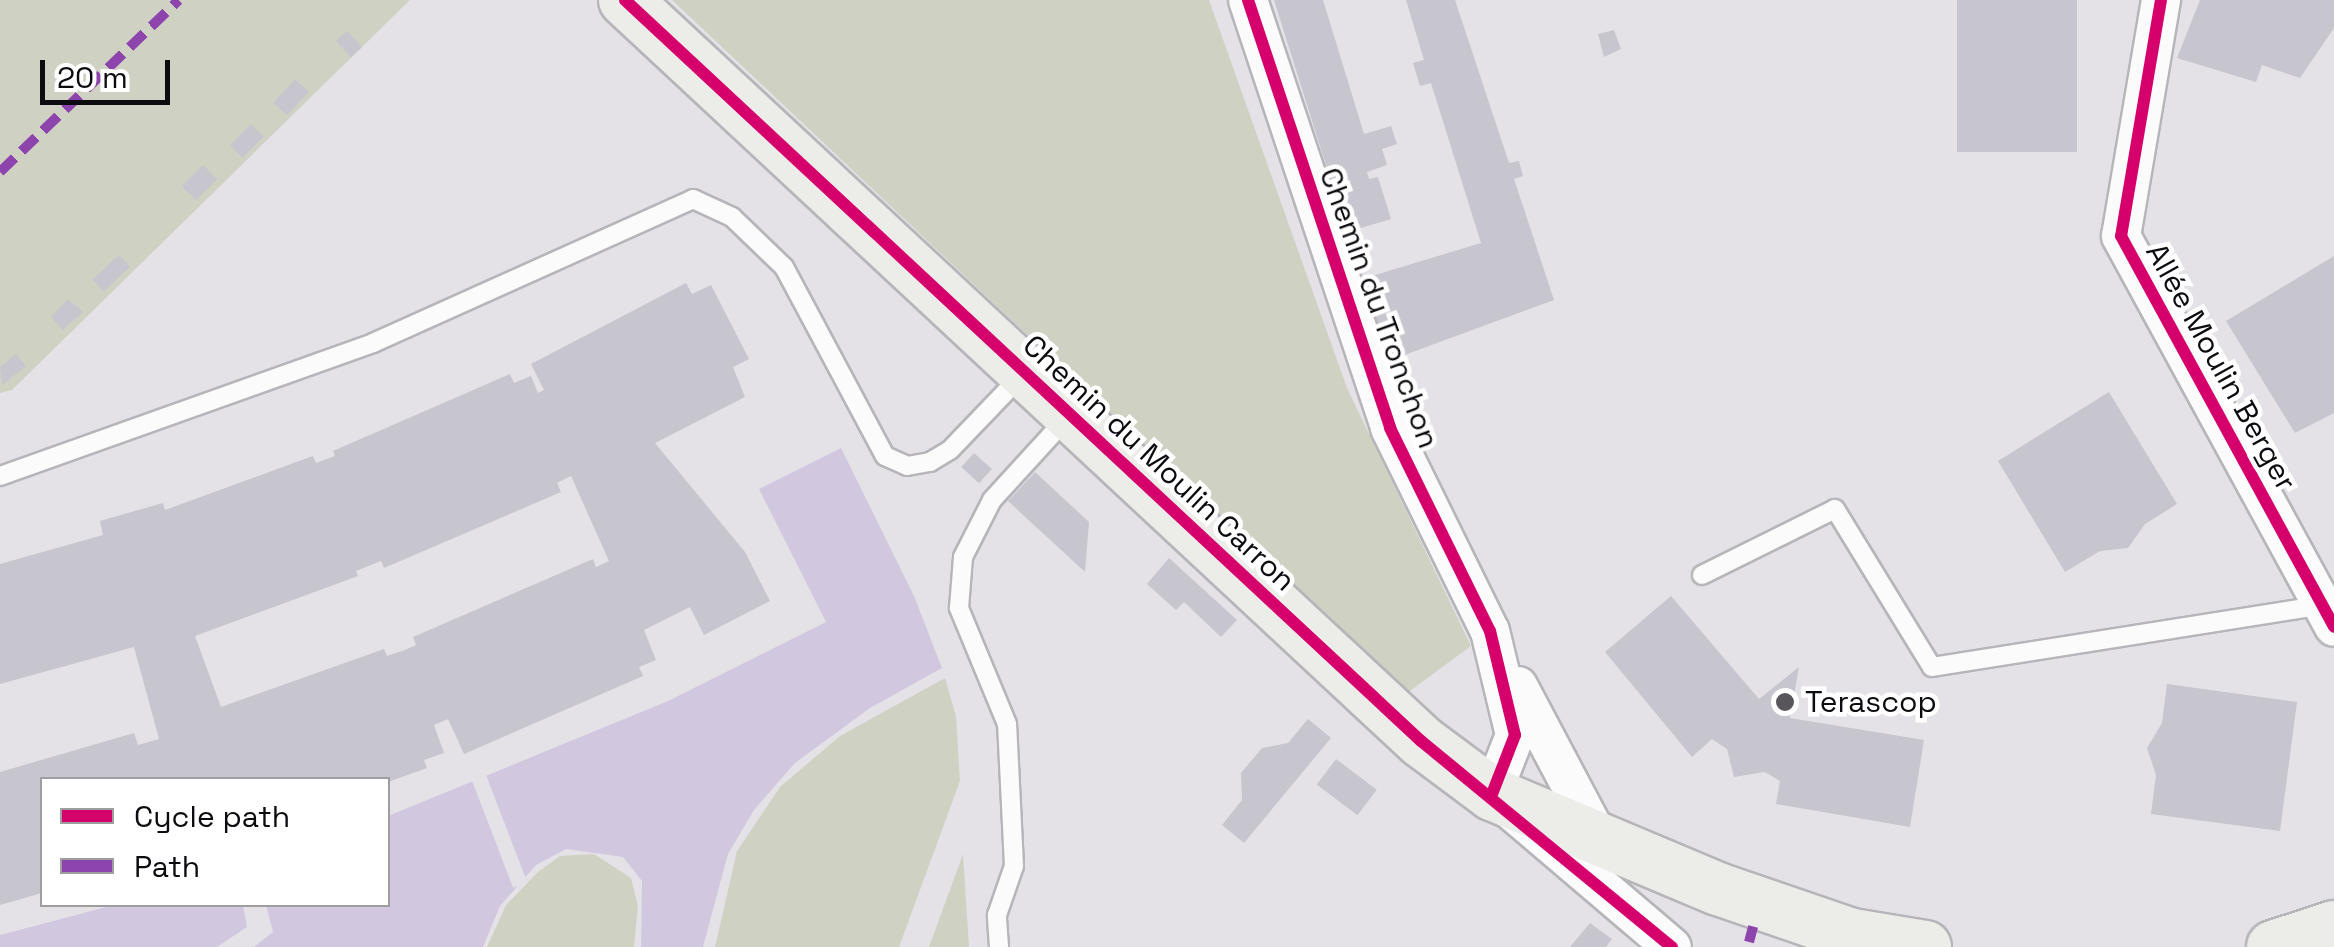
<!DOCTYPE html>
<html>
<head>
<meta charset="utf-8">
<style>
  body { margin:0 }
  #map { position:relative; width:2334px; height:947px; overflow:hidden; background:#e4e2e7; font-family:"Space Grotesk",sans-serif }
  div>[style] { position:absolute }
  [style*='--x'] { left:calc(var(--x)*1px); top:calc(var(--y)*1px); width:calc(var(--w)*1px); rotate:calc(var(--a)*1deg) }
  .green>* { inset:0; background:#cfd2c3 }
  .water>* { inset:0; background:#d1c8e0 }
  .pier>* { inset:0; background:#e4e2e7; transform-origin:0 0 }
  .building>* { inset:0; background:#c7c5cd; transform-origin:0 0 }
  .roads { filter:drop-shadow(2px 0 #b6b5b9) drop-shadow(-2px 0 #b6b5b9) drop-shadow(0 2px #b6b5b9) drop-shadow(0 -2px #b6b5b9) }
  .lane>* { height:18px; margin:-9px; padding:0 9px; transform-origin:9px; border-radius:9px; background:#fbfbfb }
  .street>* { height:38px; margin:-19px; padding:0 19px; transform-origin:19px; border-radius:19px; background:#fbfbfb }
  .secondary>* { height:52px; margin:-26px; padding:0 26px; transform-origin:26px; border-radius:26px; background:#ecede9 }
  .quiet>* { height:10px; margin-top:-5px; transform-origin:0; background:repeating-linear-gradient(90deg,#8e44ad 0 20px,transparent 0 30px) }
  .cycleway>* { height:12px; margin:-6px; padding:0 6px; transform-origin:6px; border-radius:6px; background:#d6006c }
  .dots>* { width:28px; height:28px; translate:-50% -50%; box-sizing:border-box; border:5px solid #fff; border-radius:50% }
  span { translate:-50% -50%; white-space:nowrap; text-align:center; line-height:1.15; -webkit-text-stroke:9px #fff; paint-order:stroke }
  .street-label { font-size:30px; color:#0c0b0f }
  .poi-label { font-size:30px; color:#0c0b0f }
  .left { translate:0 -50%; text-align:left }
  .legend { position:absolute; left:40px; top:777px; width:350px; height:130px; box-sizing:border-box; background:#fff; border:2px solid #9e9d9f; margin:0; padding:12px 18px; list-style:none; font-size:30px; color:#0c0b0f }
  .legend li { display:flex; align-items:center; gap:20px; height:50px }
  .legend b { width:50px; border:2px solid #9e9d9f }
  .scale { position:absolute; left:40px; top:60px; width:130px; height:45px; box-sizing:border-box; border:5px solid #0c0b0f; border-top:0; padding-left:12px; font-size:30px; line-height:35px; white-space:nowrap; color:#0c0b0f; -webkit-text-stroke:8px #fff; paint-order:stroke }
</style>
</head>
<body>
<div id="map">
  <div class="green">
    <i style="clip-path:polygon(0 0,410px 0,12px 390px,0 393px)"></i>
    <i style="clip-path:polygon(672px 0,1209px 0,1347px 388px,1471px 646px,1407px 693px)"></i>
    <i style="clip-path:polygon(945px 678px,956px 716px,960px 781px,899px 947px,715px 947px,737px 851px,780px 787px,840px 736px)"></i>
    <i style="clip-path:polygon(594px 854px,631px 878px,638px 906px,634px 947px,487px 947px,506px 905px,538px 872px,560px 856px)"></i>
    <i style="clip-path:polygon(963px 854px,969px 947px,929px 947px)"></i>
  </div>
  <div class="water">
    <i style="clip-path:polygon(841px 448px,914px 596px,942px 668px,870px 708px,795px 763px,754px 810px,728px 854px,703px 947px,641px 947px,642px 881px,623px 857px,566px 849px,536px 865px,500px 906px,483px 947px,0 947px,0 935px,114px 905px,388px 904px,388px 816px,668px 701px,826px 622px,759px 489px)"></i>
  </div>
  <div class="pier">
    <i style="left:486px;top:775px;width:115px;height:15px;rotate:69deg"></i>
    <i style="clip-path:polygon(243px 905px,266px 905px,273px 932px,254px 947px,217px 947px,247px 927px)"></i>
  </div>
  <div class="building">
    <i style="clip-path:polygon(1274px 0,1323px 0,1364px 134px,1391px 126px,1397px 144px,1382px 149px,1387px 165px,1367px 172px,1369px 179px,1378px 177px,1391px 219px,1347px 232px)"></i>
    <i style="clip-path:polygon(1406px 0,1455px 0,1509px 163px,1519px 161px,1523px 176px,1514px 179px,1554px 300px,1388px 361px,1362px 279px,1481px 243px,1431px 83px,1420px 86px,1413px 63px,1424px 60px)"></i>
    <i style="left:1957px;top:0;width:120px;height:152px"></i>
    <i style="clip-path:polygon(2200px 0,2334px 0,2334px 28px,2300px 78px,2262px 65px,2256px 82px,2177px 58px)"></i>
    <i style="clip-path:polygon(1614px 30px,1621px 49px,1604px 57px,1598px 34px)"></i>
    <i style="left:347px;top:31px;width:22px;height:15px;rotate:47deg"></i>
    <i style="left:295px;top:79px;width:19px;height:32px;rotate:43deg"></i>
    <i style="left:251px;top:124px;width:18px;height:30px;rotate:45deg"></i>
    <i style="left:203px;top:165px;width:20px;height:30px;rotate:45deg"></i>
    <i style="left:119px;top:255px;width:16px;height:36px;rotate:47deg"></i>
    <i style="clip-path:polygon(2334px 256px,2334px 413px,2295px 433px,2226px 321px)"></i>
    <i style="clip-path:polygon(evenodd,686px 283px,692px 294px,711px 285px,749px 359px,733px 367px,745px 397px,655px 443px,745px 552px,770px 601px,704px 635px,690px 607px,644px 630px,656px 660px,639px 667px,643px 676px,464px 754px,448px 719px,434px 725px,444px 753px,424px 760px,427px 768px,388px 782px,42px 780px,42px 893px,0 905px,0 772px,134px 733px,138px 745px,159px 739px,134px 647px,0 684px,0 564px,103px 535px,100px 521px,163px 503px,165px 510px,313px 456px,316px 463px,335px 456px,333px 451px,510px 374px,514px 383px,531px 376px,538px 393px,544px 390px,531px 364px,686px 283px,571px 476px,609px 561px,596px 567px,593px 559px,413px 637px,416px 645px,405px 650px,387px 656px,384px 649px,221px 707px,195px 636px,358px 576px,356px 571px,381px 561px,384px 568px,561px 492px,557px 483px,571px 476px)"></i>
    <i style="clip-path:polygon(68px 299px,83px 312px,63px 330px,51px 317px)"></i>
    <i style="clip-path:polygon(16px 354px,26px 366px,2px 385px,0 367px)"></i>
    <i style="clip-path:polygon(2109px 392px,2177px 504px,2145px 524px,2128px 548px,2100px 551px,2065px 572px,1998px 461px)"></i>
    <i style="left:974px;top:453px;width:24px;height:19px;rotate:42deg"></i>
    <i style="clip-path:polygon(1035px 472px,1089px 522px,1085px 572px,1008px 501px)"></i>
    <i style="clip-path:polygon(1169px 558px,1237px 620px,1221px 637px,1184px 602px,1176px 610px,1147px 584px)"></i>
    <i style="clip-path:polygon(1671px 596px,1759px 699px,1799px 667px,1790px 718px,1924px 740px,1910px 827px,1776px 804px,1780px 781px,1765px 772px,1734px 777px,1727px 749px,1712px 739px,1692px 757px,1605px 652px)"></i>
    <i style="clip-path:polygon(2167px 684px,2297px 702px,2280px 831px,2151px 814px,2156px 775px,2147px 748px,2162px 723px)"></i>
    <i style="clip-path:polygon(1308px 719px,1331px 738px,1244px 843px,1222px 825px,1242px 800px,1241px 773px,1262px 748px,1288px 743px)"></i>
    <i style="left:1336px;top:759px;width:51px;height:32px;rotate:37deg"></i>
    <i style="clip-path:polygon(1590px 923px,1612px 939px,1606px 947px,1570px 947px)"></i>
  </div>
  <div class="roads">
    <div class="lane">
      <i style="--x:0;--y:476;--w:396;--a:-19.6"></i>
      <i style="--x:373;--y:343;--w:351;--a:-24.2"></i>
      <i style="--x:693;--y:199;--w:43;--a:24.8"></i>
      <i style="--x:732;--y:217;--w:72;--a:43.9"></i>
      <i style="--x:784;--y:267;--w:214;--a:61.9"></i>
      <i style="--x:885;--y:456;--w:24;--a:24"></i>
      <i style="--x:907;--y:466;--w:23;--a:-10"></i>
      <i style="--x:930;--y:462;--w:23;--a:-31"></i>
      <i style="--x:950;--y:450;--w:105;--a:-46.2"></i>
      <i style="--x:1702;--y:575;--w:148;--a:-26.4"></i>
      <i style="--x:1835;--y:509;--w:185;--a:58.5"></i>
      <i style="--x:1932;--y:667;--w:395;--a:-9"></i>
      <i style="--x:999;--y:947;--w:32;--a:-94"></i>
      <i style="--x:997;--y:915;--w:52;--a:-70.9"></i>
      <i style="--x:1014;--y:866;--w:142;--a:-92.8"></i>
      <i style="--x:1007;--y:724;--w:126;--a:-112.5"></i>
      <i style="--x:959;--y:608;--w:51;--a:-85.5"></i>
      <i style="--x:963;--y:557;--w:64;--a:-63"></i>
      <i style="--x:992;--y:500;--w:110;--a:-47.6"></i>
    </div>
    <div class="street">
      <i style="--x:1248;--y:0;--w:451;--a:71.6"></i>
      <i style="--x:1390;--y:428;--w:226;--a:63.8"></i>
      <i style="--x:1490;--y:631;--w:107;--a:76.5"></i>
      <i style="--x:1515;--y:735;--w:63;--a:111.3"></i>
      <i style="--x:1492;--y:794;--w:236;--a:40.4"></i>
      <i style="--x:2161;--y:0;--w:239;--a:99.6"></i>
      <i style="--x:2121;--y:236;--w:445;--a:61.4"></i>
      <i style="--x:1518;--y:686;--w:173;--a:62.1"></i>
    </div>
    <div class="secondary">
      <i style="--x:625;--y:0;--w:1088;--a:42.95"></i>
      <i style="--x:1421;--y:741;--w:89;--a:36.7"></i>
      <i style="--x:1492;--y:794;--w:245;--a:22.8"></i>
      <i style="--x:1718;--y:889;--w:142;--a:18.9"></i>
      <i style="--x:1852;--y:935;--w:74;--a:9.3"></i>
      <i style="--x:2273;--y:947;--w:64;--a:-18.2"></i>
    </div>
  </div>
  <div class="quiet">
    <i style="--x:0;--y:172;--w:248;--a:-43.9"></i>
    <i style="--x:1749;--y:942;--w:16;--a:-75"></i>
  </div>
  <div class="cycleway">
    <i style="--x:625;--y:0;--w:1088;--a:42.95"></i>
    <i style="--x:1421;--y:741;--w:325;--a:39.4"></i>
    <i style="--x:1248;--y:0;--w:451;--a:71.6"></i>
    <i style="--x:1390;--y:428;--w:226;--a:63.8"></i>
    <i style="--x:1490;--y:631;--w:107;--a:76.5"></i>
    <i style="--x:1515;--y:735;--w:63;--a:111.3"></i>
    <i style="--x:2161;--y:0;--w:239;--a:99.6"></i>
    <i style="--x:2121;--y:236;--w:445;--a:61.4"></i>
  </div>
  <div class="dots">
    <i style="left:1785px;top:702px;background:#58565b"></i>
  </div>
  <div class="street-label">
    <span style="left:1379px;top:308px;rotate:70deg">Chemin du Tronchon</span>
    <span style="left:2221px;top:367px;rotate:61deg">Allée Moulin Berger</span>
    <span style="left:1159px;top:463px;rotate:43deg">Chemin du Moulin Carron</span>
  </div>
  <div class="poi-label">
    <span class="left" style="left:1805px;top:702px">Terascop</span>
  </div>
  <ul class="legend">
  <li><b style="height:12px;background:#d6006c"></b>Cycle path</li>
  <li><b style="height:12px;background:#8e44ad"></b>Path</li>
  </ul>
  <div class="scale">20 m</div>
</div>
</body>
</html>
